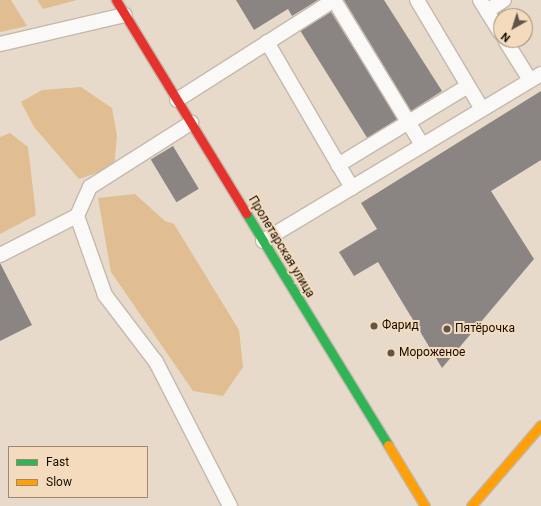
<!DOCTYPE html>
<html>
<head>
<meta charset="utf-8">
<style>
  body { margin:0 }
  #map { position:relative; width:541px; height:506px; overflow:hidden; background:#e7daca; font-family:Roboto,sans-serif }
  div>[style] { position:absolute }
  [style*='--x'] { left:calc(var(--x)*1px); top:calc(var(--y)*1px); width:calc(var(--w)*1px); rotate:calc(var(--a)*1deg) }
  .green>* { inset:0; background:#e0be91 }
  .building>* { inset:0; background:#8a8482; transform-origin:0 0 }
  .roads { filter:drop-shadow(1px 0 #c3b9ac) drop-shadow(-1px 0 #c3b9ac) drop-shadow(0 1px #c3b9ac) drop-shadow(0 -1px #c3b9ac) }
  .lane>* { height:14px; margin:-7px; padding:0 7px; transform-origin:7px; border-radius:7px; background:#fbf9f7 }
  .fast>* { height:9px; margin:-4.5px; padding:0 4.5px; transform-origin:4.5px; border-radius:4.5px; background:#30b455 }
  .slow>* { height:9px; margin:-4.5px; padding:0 4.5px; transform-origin:4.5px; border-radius:4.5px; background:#ff9f0a }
  .jam>* { height:9px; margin:-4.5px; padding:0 4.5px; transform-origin:4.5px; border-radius:4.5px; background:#e5322d }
  .dots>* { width:11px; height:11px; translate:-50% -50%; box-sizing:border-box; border:2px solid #f4dbbd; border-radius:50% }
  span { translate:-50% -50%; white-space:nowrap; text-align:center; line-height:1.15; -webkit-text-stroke:4px #f4dbbd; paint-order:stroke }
  .street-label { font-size:12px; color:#160d04 }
  .poi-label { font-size:12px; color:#160d04 }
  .left { translate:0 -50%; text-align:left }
  .legend { position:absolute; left:8px; top:446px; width:140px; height:52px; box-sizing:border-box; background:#f4dbbd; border:1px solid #9b8973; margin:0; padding:5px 7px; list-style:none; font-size:12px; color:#160d04 }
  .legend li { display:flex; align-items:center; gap:8px; height:20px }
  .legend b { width:20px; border:1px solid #9b8973 }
  .north { position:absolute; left:493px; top:8px; width:40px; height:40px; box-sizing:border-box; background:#f4dbbd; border:1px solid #9b8973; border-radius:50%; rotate:219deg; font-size:11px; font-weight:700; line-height:16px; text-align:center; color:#160d04 }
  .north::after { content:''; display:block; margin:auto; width:14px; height:18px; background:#5f5549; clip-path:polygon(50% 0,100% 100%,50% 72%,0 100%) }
</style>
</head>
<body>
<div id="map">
  <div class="green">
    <i style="clip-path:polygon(0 0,11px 0,27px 26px,0 32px)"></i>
    <i style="clip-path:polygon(37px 0,77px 0,43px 9px)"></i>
    <i style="clip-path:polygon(81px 87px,112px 108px,117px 136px,114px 167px,79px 179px,34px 127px,21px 102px,42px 90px)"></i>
    <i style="clip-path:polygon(10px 133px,28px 147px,36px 215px,0 234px,0 137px)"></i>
    <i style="clip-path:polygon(135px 194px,165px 221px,174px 224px,239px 330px,243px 367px,223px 396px,193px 391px,111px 272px,98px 198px)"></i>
  </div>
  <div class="building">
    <i style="clip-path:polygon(236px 0,318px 0,292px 16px,288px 9px,254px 30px)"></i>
    <i style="clip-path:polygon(344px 0,384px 0,442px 91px,411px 111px)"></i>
    <i style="left:331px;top:12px;width:126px;height:36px;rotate:58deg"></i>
    <i style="clip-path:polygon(541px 91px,541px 160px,491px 191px,534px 259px,442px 368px,378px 262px,354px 276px,339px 252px,377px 229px,361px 203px)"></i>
    <i style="left:173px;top:146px;width:50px;height:26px;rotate:59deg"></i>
    <i style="clip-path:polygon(0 263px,32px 325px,0 341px)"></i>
  </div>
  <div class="roads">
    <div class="lane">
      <i style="--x:334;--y:0;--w:170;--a:58.7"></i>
      <i style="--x:417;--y:0;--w:127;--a:59.2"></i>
      <i style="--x:480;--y:0;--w:39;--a:58"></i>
      <i style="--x:487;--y:11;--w:20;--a:-33"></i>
      <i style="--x:505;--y:40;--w:47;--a:58"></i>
      <i style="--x:267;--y:42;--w:169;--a:59.8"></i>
      <i style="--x:0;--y:44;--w:128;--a:-13.1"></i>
      <i style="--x:177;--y:100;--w:186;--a:-32.5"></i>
      <i style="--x:338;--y:165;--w:152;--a:-31.3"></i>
      <i style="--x:77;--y:216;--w:32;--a:-66"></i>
      <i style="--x:90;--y:187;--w:120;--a:-32.4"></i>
      <i style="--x:263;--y:241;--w:324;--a:-31"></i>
      <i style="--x:0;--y:255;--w:86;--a:-26.9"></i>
      <i style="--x:77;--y:216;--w:84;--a:70.5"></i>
      <i style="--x:105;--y:295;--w:84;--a:52.7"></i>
      <i style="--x:156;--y:362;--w:162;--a:62.8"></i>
    </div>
    <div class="fast">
      <i style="--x:246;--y:213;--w:272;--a:58.5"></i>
    </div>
    <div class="slow">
      <i style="--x:388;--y:445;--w:71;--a:58.8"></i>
      <i style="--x:471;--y:506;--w:107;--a:-49.2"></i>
    </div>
    <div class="jam">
      <i style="--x:116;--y:0;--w:250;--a:58.6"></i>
    </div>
  </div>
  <div class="dots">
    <i style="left:374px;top:326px;background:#5f5549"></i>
    <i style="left:447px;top:329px;background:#5f5549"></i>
    <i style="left:391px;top:353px;background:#5f5549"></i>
  </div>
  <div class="street-label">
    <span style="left:281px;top:247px;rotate:59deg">Пролетарская улица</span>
  </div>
  <div class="poi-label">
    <span class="left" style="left:382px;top:326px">Фарид</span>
    <span class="left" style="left:455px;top:329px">Пятёрочка</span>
    <span class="left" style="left:399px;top:353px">Мороженое</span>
  </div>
  <ul class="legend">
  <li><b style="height:5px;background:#30b455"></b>Fast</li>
  <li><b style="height:5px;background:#ff9f0a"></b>Slow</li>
  </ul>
  <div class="north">N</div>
</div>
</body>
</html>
